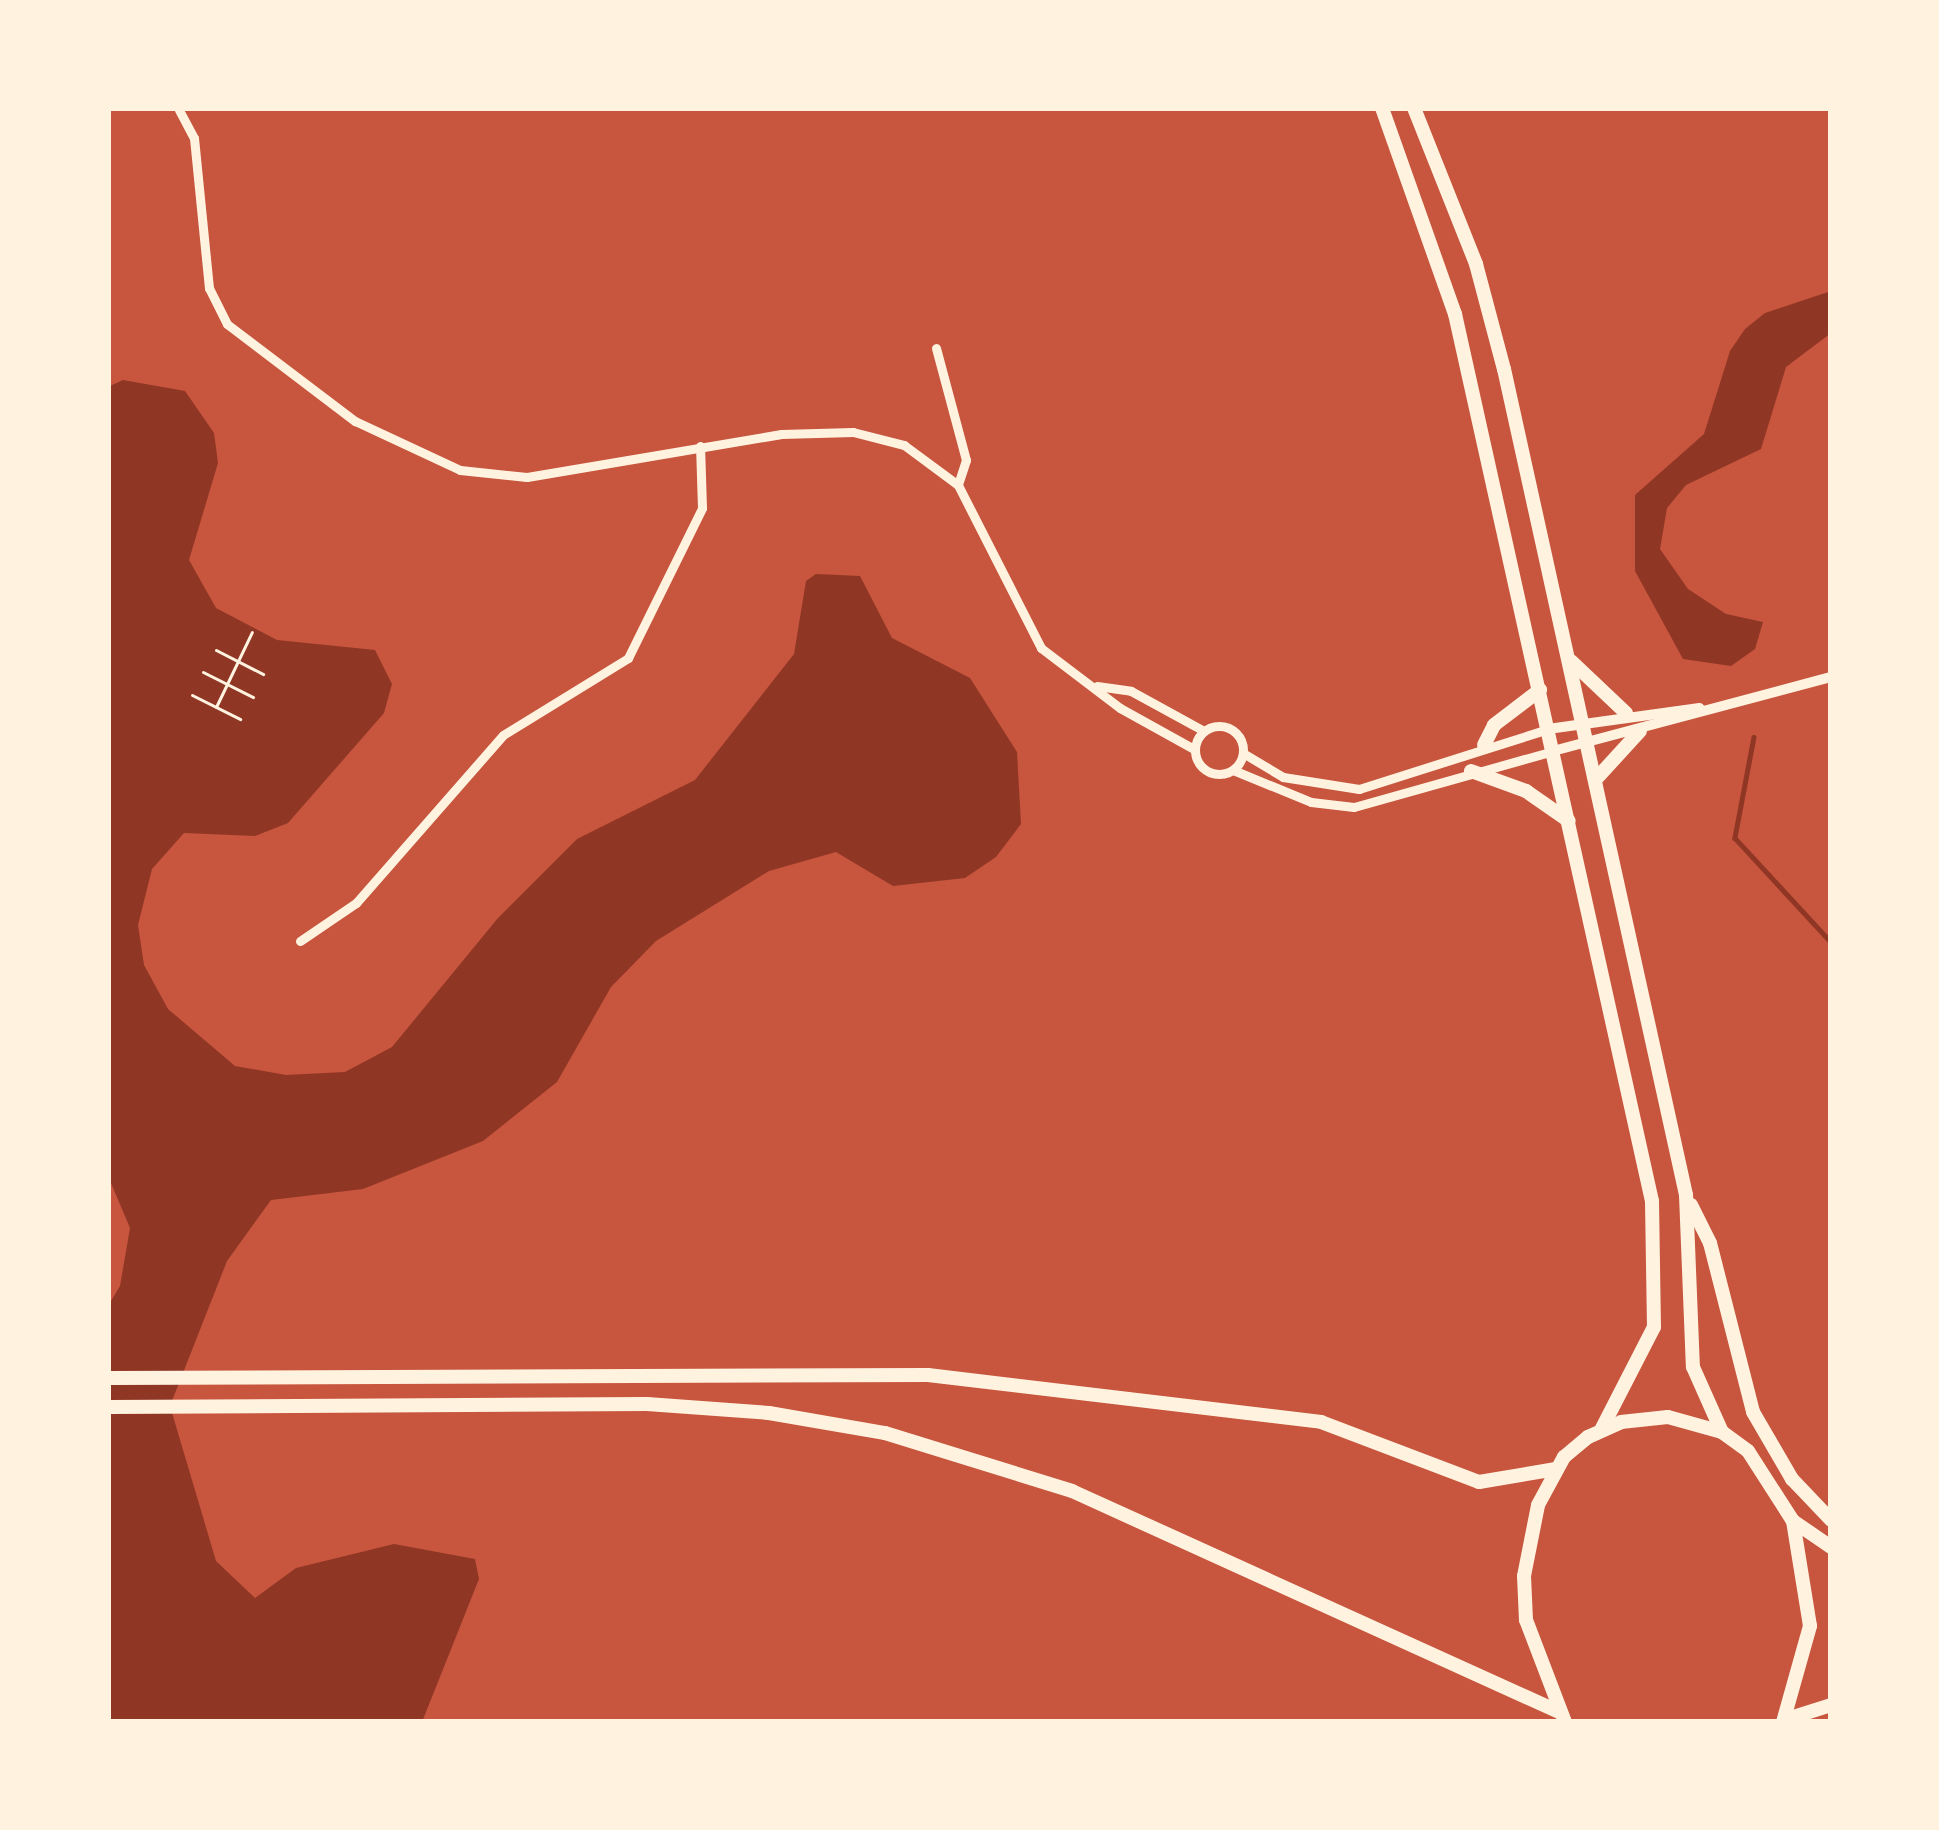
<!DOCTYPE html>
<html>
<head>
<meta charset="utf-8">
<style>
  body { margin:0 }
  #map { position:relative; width:1939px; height:1830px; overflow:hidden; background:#c8553d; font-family:"Open Sans",sans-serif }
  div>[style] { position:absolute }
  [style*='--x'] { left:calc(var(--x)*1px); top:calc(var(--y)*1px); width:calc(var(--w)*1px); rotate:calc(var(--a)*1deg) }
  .water>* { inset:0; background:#8f3625 }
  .stream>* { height:4.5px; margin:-2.25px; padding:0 2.25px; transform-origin:2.25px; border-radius:2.25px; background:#8f3625 }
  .path>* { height:3px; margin:-1.5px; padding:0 1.5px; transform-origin:1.5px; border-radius:1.5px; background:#fff3e0 }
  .minor>* { height:9px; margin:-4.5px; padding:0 4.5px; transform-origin:4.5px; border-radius:4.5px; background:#fff3e0 }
  .minor>.ring { margin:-4.5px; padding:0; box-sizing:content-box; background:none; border:9px solid #fff3e0; border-radius:50% }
  .tertiary>* { height:10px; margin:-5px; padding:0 5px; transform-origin:5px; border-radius:5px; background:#fff3e0 }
  .primary>* { height:14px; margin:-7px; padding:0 7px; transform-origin:7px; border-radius:7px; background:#fff3e0 }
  span { translate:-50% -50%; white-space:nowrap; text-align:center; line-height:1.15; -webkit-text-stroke:9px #fff3e0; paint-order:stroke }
  .frame { position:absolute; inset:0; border:111px solid #fff3e0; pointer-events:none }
</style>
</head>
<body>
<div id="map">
  <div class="water">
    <i style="clip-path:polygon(1831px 291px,1831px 333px,1786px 367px,1761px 449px,1686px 485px,1667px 508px,1660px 549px,1688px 589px,1726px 614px,1763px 622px,1755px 649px,1731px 666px,1683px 659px,1635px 571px,1635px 495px,1704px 434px,1730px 351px,1745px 329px,1765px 313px)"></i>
    <i style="clip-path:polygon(123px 380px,185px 391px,214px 433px,218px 463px,189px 560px,216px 608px,277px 640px,375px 650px,392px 684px,384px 713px,288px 823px,255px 836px,184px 833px,152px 869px,138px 925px,144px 965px,168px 1009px,235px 1066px,286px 1075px,345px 1072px,392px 1047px,498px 918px,577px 839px,695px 780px,794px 654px,806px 581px,816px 574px,860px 576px,892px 638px,970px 678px,1017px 752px,1021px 824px,996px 857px,965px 878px,893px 886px,836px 852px,769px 871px,656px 941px,611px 987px,557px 1082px,483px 1141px,363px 1189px,271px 1200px,227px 1261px,170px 1406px,216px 1561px,255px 1598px,296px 1568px,394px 1544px,475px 1559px,479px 1579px,422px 1722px,108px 1722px,108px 1306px,120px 1286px,130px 1228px,108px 1176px,108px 387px)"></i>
  </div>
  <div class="stream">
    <i style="--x:1754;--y:737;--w:103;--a:100.7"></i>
    <i style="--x:1735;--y:838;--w:142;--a:47.3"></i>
  </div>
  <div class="path">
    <i style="--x:216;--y:650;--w:53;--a:27.1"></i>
    <i style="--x:203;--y:672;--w:56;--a:26.6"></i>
    <i style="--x:192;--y:695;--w:54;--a:26.6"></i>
    <i style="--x:216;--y:707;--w:83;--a:-64.4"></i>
  </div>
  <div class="minor">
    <i style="--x:178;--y:108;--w:34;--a:62"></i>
    <i style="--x:194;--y:138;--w:151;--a:84.3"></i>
    <i style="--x:209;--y:288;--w:40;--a:63.4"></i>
    <i style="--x:227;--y:324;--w:161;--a:37.2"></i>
    <i style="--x:355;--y:421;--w:116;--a:25"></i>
    <i style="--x:460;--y:470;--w:67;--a:6"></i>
    <i style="--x:527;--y:477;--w:258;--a:-9.6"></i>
    <i style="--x:781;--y:434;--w:72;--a:-1.6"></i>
    <i style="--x:853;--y:432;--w:53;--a:14.3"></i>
    <i style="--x:904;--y:445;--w:67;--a:36.5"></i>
    <i style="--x:958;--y:485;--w:183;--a:63"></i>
    <i style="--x:1041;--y:648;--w:99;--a:37.2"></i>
    <i style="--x:1120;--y:708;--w:85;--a:29"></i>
    <i style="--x:936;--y:348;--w:116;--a:75"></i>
    <i style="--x:966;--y:460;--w:26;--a:108"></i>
    <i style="--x:1097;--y:686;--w:34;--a:8"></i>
    <i style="--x:1131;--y:691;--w:83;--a:28.7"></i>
    <i class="ring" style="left:1195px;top:726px;width:39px;height:39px"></i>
    <i style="--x:1243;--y:753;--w:47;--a:31"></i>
    <i style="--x:1283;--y:777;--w:77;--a:9"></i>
    <i style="--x:1359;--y:789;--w:198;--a:-17.6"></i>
    <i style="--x:1233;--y:770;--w:84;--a:22.3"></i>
    <i style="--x:1311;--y:802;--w:43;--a:6.6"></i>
    <i style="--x:1354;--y:807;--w:207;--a:-15.7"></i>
    <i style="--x:300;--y:941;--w:68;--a:-34.2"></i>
    <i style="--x:356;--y:903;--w:223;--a:-48.8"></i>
    <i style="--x:503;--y:735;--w:147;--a:-31.6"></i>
    <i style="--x:628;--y:658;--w:167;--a:-63.7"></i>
    <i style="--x:702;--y:508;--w:62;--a:-91.8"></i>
  </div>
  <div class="tertiary">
    <i style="--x:1548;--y:729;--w:153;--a:-7.9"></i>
    <i style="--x:1553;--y:751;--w:288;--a:-14.9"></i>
  </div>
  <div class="primary">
    <i style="--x:1382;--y:108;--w:219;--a:70.5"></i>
    <i style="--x:1455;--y:314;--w:909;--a:77.48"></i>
    <i style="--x:1652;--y:1201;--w:126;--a:89.1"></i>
    <i style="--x:1654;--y:1327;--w:114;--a:117.2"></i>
    <i style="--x:1414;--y:108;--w:168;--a:68.3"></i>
    <i style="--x:1476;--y:264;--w:109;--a:75.1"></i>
    <i style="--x:1504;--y:369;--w:846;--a:77.57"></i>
    <i style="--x:1686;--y:1195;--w:172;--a:87.7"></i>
    <i style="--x:1693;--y:1367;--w:71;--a:66"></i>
    <i style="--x:1571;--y:661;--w:76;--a:43.4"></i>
    <i style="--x:1484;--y:745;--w:22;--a:-63"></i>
    <i style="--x:1494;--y:725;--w:58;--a:-37.3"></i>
    <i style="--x:1471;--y:771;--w:59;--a:20"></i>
    <i style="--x:1526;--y:791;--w:52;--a:34.9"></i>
    <i style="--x:1596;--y:779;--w:65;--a:-47.5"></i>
    <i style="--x:1691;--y:1205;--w:42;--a:63.4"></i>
    <i style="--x:1710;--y:1243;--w:174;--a:75.7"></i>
    <i style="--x:1753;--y:1412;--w:78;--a:59.8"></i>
    <i style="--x:1792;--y:1479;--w:57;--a:46.4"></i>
    <i style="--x:108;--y:1378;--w:820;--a:-0.21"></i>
    <i style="--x:928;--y:1375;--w:396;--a:6.8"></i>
    <i style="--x:1321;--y:1422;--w:169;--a:20.8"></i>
    <i style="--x:1479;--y:1482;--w:78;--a:-9.6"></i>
    <i style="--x:108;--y:1407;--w:539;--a:-0.32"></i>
    <i style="--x:647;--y:1404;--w:122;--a:4.2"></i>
    <i style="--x:769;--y:1413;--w:118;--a:9.8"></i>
    <i style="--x:885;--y:1433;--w:196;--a:17.2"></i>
    <i style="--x:1072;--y:1491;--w:533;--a:24.4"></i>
    <i style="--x:1793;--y:1521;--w:46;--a:34.4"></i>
    <i style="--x:1784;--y:1720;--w:49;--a:-17.7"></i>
    <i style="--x:1565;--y:1722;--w:109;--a:-110.9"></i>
    <i style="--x:1526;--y:1620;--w:44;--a:-92.6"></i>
    <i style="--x:1524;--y:1576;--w:72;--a:-78.8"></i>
    <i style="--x:1538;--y:1505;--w:55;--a:-61.6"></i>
    <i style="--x:1564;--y:1457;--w:31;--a:-40"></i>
    <i style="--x:1588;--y:1437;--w:36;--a:-24"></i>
    <i style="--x:1621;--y:1422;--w:47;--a:-6.1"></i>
    <i style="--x:1668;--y:1417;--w:56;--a:15.5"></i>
    <i style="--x:1722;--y:1432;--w:32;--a:36"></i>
    <i style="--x:1748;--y:1451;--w:83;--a:57.3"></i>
    <i style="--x:1793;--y:1521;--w:106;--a:80.8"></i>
    <i style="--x:1810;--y:1626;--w:100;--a:105.7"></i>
  </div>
  <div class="frame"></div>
</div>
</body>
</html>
